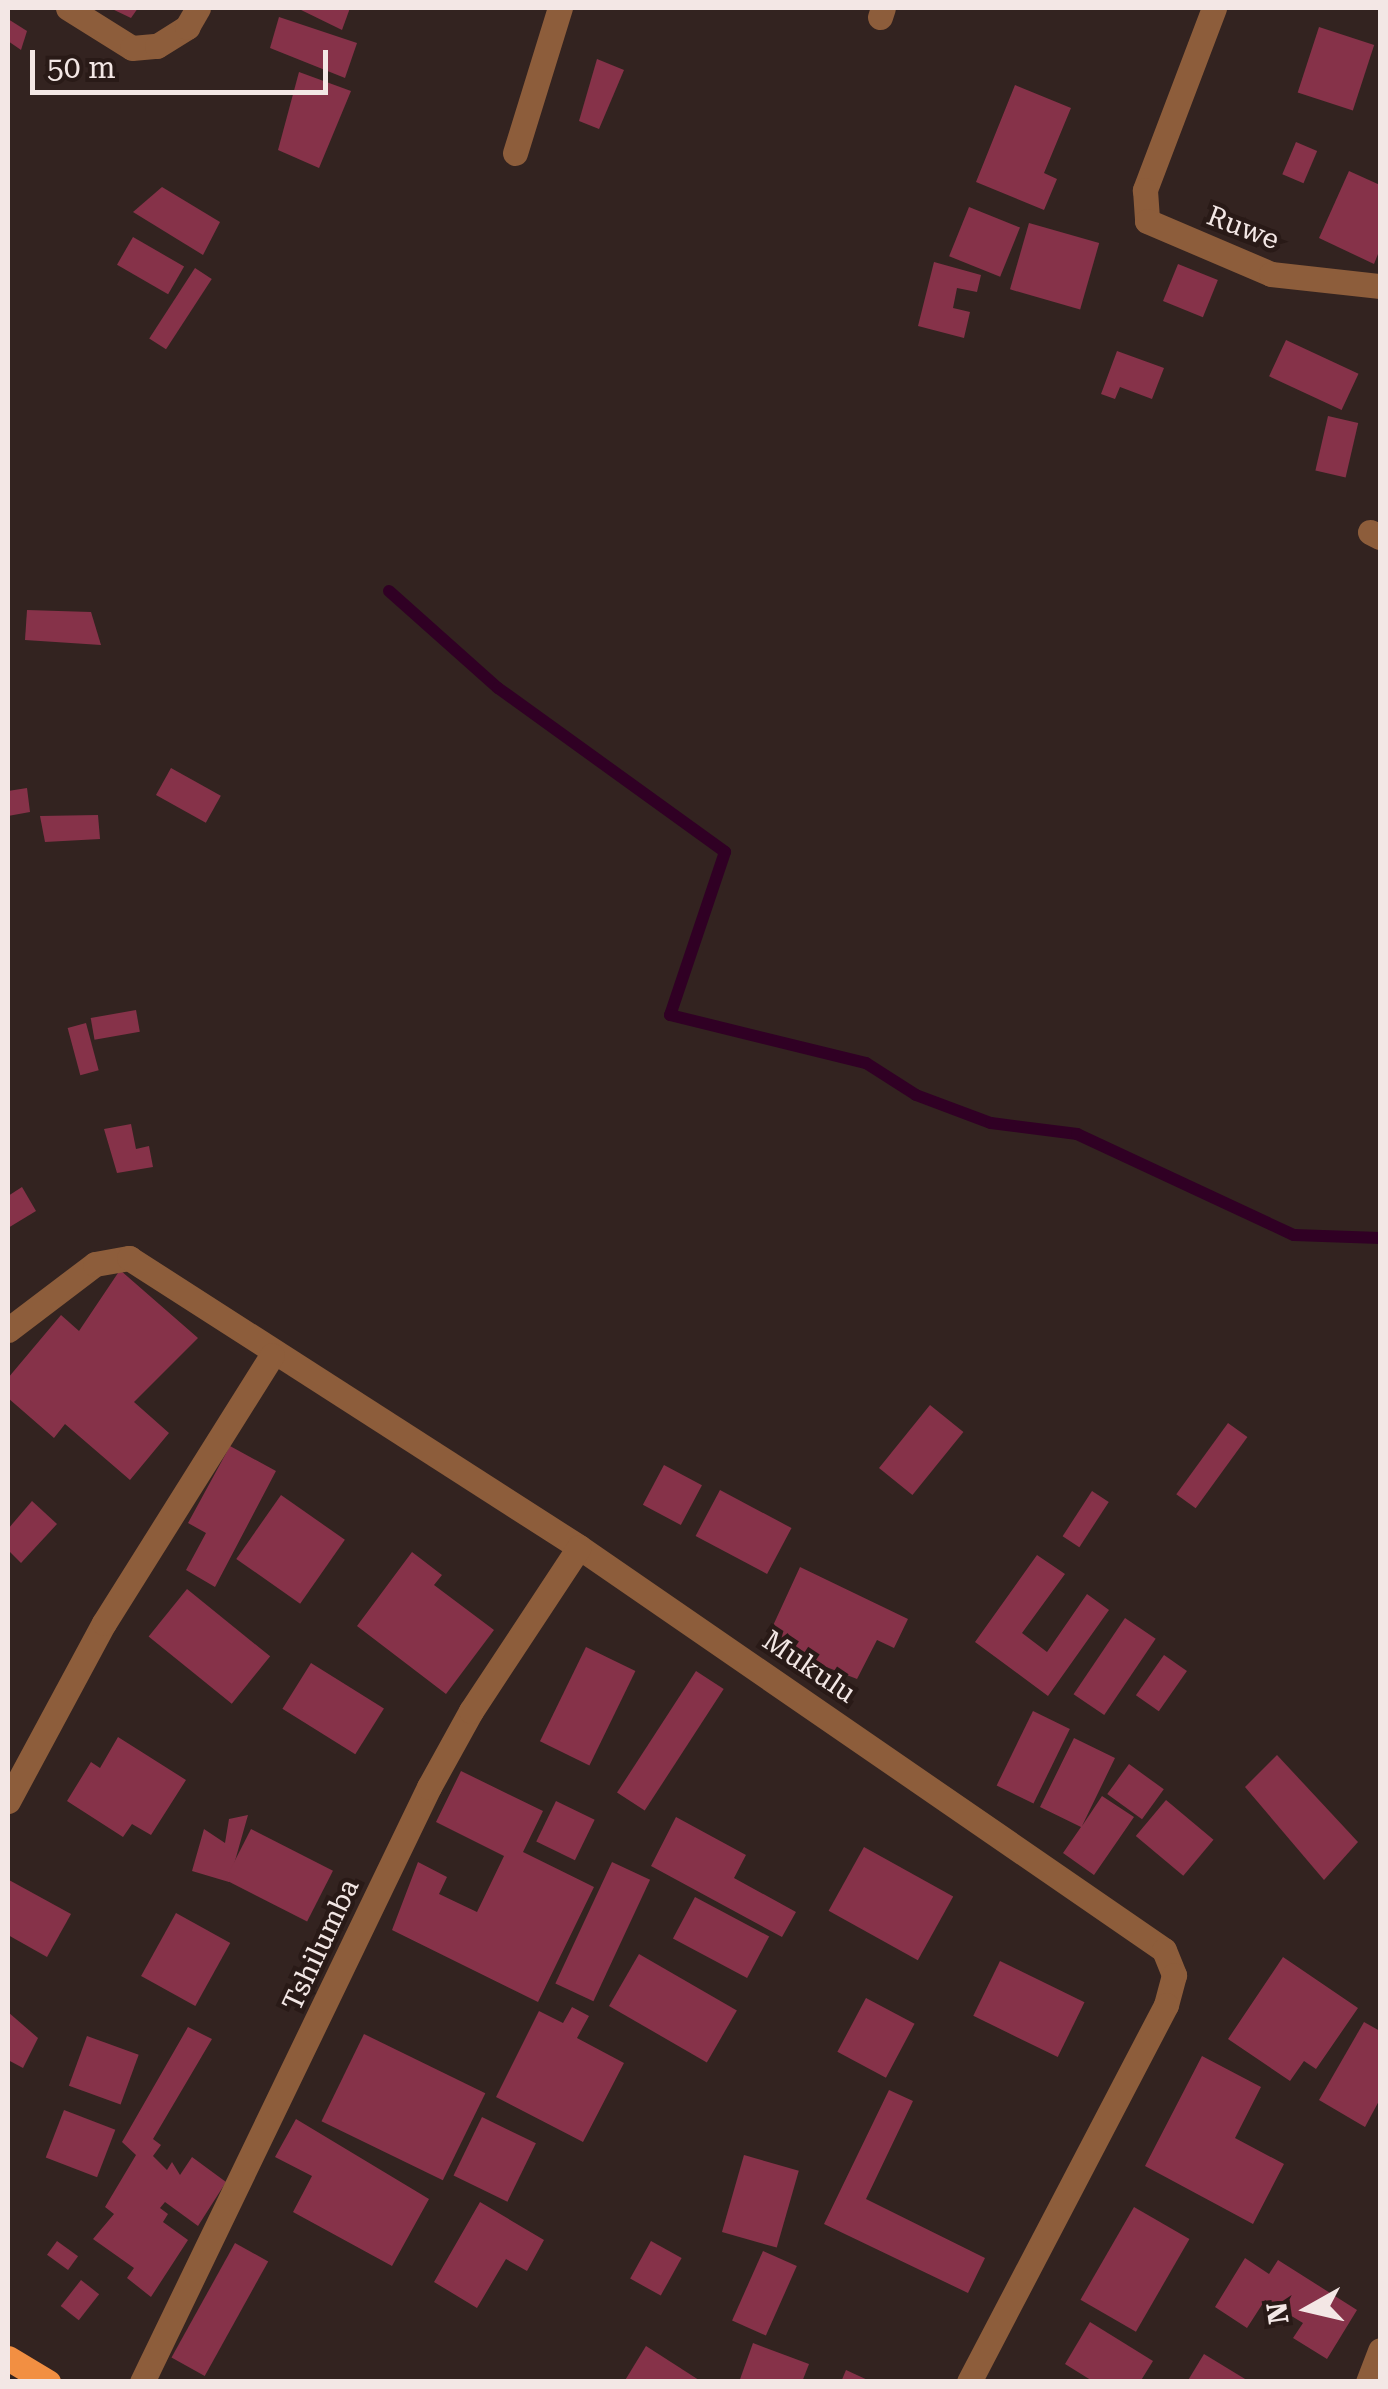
<!DOCTYPE html>
<html>
<head>
<meta charset="utf-8">
<style>
  body { margin:0 }
  #map { position:relative; width:1388px; height:2389px; overflow:hidden; background:#332320; font-family:"Roboto Serif",serif }
  div>[style] { position:absolute }
  [style*='--x'] { left:calc(var(--x)*1px); top:calc(var(--y)*1px); width:calc(var(--w)*1px); rotate:calc(var(--a)*1deg) }
  .stream>* { height:12px; margin:-6px; padding:0 6px; transform-origin:6px; border-radius:6px; background:#300024 }
  .building>* { inset:0; background:#863249; transform-origin:0 0 }
  .minor>* { height:25px; margin:-12.5px; padding:0 12.5px; transform-origin:12.5px; border-radius:12.5px; background:#8d5d3b }
  .major>* { height:25px; margin:-12.5px; padding:0 12.5px; transform-origin:12.5px; border-radius:12.5px; background:#f28f42 }
  span { translate:-50% -50%; white-space:nowrap; text-align:center; line-height:1.15; -webkit-text-stroke:9px #291a17; paint-order:stroke }
  .street-label { font-size:28px; color:#f3e7e5 }
  .frame { position:absolute; inset:0; border:10px solid #f3e7e5; pointer-events:none }
  .north { position:absolute; left:1258px; top:2259px; width:100px; height:100px; -webkit-text-stroke:8px #291a17; paint-order:stroke; rotate:262deg; font-size:28px; font-weight:700; line-height:40px; text-align:center; color:#f3e7e5 }
  .north::after { content:''; display:block; margin:auto; width:35px; height:45px; background:#f3e7e5; clip-path:polygon(50% 0,100% 100%,50% 72%,0 100%) }
  .scale { position:absolute; left:30px; top:50px; width:298px; height:45px; box-sizing:border-box; border:5px solid #f3e7e5; border-top:0; padding-left:12px; font-size:30px; line-height:35px; white-space:nowrap; color:#f3e7e5; -webkit-text-stroke:8px #291a17; paint-order:stroke }
</style>
</head>
<body>
<div id="map">
  <div class="stream">
    <i style="--x:389;--y:591;--w:146;--a:41.7"></i>
    <i style="--x:498;--y:688;--w:280;--a:35.8"></i>
    <i style="--x:725;--y:852;--w:172;--a:108.6"></i>
    <i style="--x:670;--y:1015;--w:202;--a:13.8"></i>
    <i style="--x:866;--y:1063;--w:59;--a:32.6"></i>
    <i style="--x:916;--y:1095;--w:80;--a:20.5"></i>
    <i style="--x:991;--y:1123;--w:87;--a:7.3"></i>
    <i style="--x:1077;--y:1134;--w:239;--a:25"></i>
    <i style="--x:1294;--y:1235;--w:86;--a:2"></i>
  </div>
  <div class="building">
    <i style="clip-path:polygon(110px 8px,138px 8px,131px 18px)"></i>
    <i style="clip-path:polygon(297px 8px,350px 8px,342px 30px)"></i>
    <i style="clip-path:polygon(279px 17px,357px 43px,345px 78px,270px 48px)"></i>
    <i style="clip-path:polygon(8px 19px,27px 31px,21px 50px,8px 41px)"></i>
    <i style="left:1319px;top:27px;width:58px;height:69px;rotate:18deg"></i>
    <i style="clip-path:polygon(597px 59px,624px 70px,599px 129px,579px 121px)"></i>
    <i style="clip-path:polygon(299px 72px,351px 91px,319px 168px,278px 150px)"></i>
    <i style="clip-path:polygon(1015px 85px,1071px 108px,1044px 173px,1057px 179px,1044px 210px,976px 182px)"></i>
    <i style="left:1296px;top:142px;width:23px;height:35px;rotate:23deg"></i>
    <i style="clip-path:polygon(1349px 171px,1380px 185px,1380px 249px,1374px 264px,1319px 238px)"></i>
    <i style="clip-path:polygon(162px 187px,220px 222px,203px 255px,133px 212px)"></i>
    <i style="left:969px;top:207px;width:55px;height:53px;rotate:22deg"></i>
    <i style="left:1029px;top:223px;width:73px;height:69px;rotate:16deg"></i>
    <i style="left:133px;top:237px;width:59px;height:32px;rotate:30deg"></i>
    <i style="clip-path:polygon(934px 262px,981px 275px,977px 292px,957px 288px,953px 308px,970px 312px,964px 338px,918px 326px)"></i>
    <i style="left:1178px;top:264px;width:43px;height:40px;rotate:22deg"></i>
    <i style="left:195px;top:268px;width:20px;height:84px;rotate:33deg"></i>
    <i style="left:1286px;top:340px;width:80px;height:40px;rotate:25deg"></i>
    <i style="clip-path:polygon(1117px 351px,1164px 368px,1152px 399px,1120px 387px,1115px 399px,1101px 394px)"></i>
    <i style="left:1328px;top:416px;width:31px;height:56px;rotate:13deg"></i>
    <i style="clip-path:polygon(27px 610px,91px 612px,101px 645px,25px 640px)"></i>
    <i style="left:171px;top:768px;width:57px;height:31px;rotate:29deg"></i>
    <i style="clip-path:polygon(27px 788px,30px 812px,8px 816px,8px 791px)"></i>
    <i style="clip-path:polygon(98px 815px,100px 839px,45px 842px,40px 816px)"></i>
    <i style="left:136px;top:1010px;width:22px;height:46px;rotate:80deg"></i>
    <i style="left:86px;top:1023px;width:49px;height:19px;rotate:75deg"></i>
    <i style="clip-path:polygon(131px 1124px,136px 1149px,149px 1146px,153px 1167px,117px 1173px,104px 1129px)"></i>
    <i style="clip-path:polygon(22px 1187px,36px 1211px,8px 1228px,8px 1196px)"></i>
    <i style="clip-path:polygon(120px 1270px,198px 1338px,134px 1402px,169px 1433px,130px 1480px,65px 1424px,54px 1438px,8px 1398px,8px 1378px,61px 1315px,79px 1331px)"></i>
    <i style="left:930px;top:1405px;width:43px;height:81px;rotate:39deg"></i>
    <i style="left:1228px;top:1423px;width:24px;height:88px;rotate:36deg"></i>
    <i style="clip-path:polygon(230px 1446px,276px 1471px,215px 1587px,186px 1570px,206px 1533px,188px 1523px)"></i>
    <i style="left:664px;top:1465px;width:43px;height:45px;rotate:28deg"></i>
    <i style="left:720px;top:1490px;width:81px;height:52px;rotate:28deg"></i>
    <i style="left:1092px;top:1491px;width:20px;height:54px;rotate:33deg"></i>
    <i style="left:281px;top:1495px;width:78px;height:78px;rotate:35deg"></i>
    <i style="clip-path:polygon(32px 1501px,57px 1524px,21px 1563px,8px 1550px,8px 1529px)"></i>
    <i style="clip-path:polygon(412px 1552px,442px 1575px,434px 1585px,494px 1630px,446px 1694px,357px 1626px)"></i>
    <i style="clip-path:polygon(1037px 1555px,1065px 1574px,1022px 1633px,1047px 1652px,1087px 1594px,1109px 1610px,1048px 1696px,975px 1642px)"></i>
    <i style="clip-path:polygon(800px 1567px,908px 1619px,894px 1648px,877px 1640px,857px 1679px,765px 1643px)"></i>
    <i style="left:187px;top:1589px;width:107px;height:61px;rotate:39deg"></i>
    <i style="left:1125px;top:1618px;width:37px;height:92px;rotate:34deg"></i>
    <i style="left:586px;top:1647px;width:55px;height:105px;rotate:26deg"></i>
    <i style="left:1164px;top:1655px;width:28px;height:49px;rotate:35deg"></i>
    <i style="left:311px;top:1663px;width:86px;height:54px;rotate:32deg"></i>
    <i style="left:696px;top:1671px;width:33px;height:145px;rotate:33deg"></i>
    <i style="left:1033px;top:1711px;width:41px;height:83px;rotate:26deg"></i>
    <i style="clip-path:polygon(118px 1737px,186px 1780px,151px 1835px,132px 1824px,123px 1837px,67px 1801px,91px 1762px,100px 1768px)"></i>
    <i style="clip-path:polygon(1074px 1738px,1115px 1758px,1082px 1826px,1102px 1796px,1134px 1817px,1094px 1875px,1063px 1853px,1081px 1827px,1040px 1807px)"></i>
    <i style="clip-path:polygon(1277px 1755px,1358px 1842px,1324px 1880px,1245px 1787px)"></i>
    <i style="left:1129px;top:1764px;width:43px;height:37px;rotate:36deg"></i>
    <i style="clip-path:polygon(461px 1771px,543px 1811px,523px 1852px,594px 1887px,538px 2002px,392px 1930px,418px 1862px,447px 1877px,439px 1894px,477px 1912px,504px 1856px,436px 1822px)"></i>
    <i style="left:1166px;top:1800px;width:62px;height:47px;rotate:40deg"></i>
    <i style="left:556px;top:1801px;width:43px;height:45px;rotate:26deg"></i>
    <i style="clip-path:polygon(248px 1815px,229px 1882px,192px 1871px,204px 1829px,225px 1843px,229px 1819px)"></i>
    <i style="clip-path:polygon(676px 1817px,746px 1855px,734px 1878px,796px 1912px,782px 1937px,651px 1866px)"></i>
    <i style="left:251px;top:1829px;width:92px;height:57px;rotate:27deg"></i>
    <i style="left:864px;top:1847px;width:102px;height:73px;rotate:29deg"></i>
    <i style="left:612px;top:1862px;width:42px;height:134px;rotate:25deg"></i>
    <i style="clip-path:polygon(9px 1880px,71px 1914px,47px 1957px,8px 1935px)"></i>
    <i style="left:695px;top:1897px;width:84px;height:47px;rotate:28deg"></i>
    <i style="left:176px;top:1913px;width:62px;height:72px;rotate:29deg"></i>
    <i style="left:639px;top:1954px;width:113px;height:60px;rotate:30deg"></i>
    <i style="clip-path:polygon(1283px 1957px,1358px 2008px,1316px 2069px,1304px 2061px,1290px 2081px,1228px 2039px)"></i>
    <i style="left:1000px;top:1961px;width:94px;height:61px;rotate:26deg"></i>
    <i style="left:866px;top:1998px;width:55px;height:61px;rotate:28deg"></i>
    <i style="clip-path:polygon(572px 2007px,589px 2016px,577px 2038px,624px 2063px,583px 2142px,496px 2097px,539px 2011px,563px 2023px)"></i>
    <i style="clip-path:polygon(8px 2012px,38px 2038px,23px 2068px,8px 2060px)"></i>
    <i style="clip-path:polygon(1364px 2022px,1380px 2031px,1380px 2099px,1365px 2127px,1319px 2100px)"></i>
    <i style="clip-path:polygon(188px 2027px,212px 2039px,153px 2139px,161px 2145px,153px 2156px,167px 2170px,172px 2162px,180px 2175px,192px 2157px,226px 2182px,198px 2226px,165px 2202px,160px 2208px,168px 2214px,163px 2222px,188px 2240px,151px 2297px,127px 2278px,134px 2268px,93px 2239px,114px 2214px,105px 2207px,136px 2155px,122px 2142px)"></i>
    <i style="left:364px;top:2034px;width:135px;height:97px;rotate:26deg"></i>
    <i style="left:87px;top:2036px;width:55px;height:53px;rotate:20deg"></i>
    <i style="clip-path:polygon(1202px 2056px,1261px 2087px,1235px 2138px,1284px 2164px,1253px 2224px,1145px 2166px)"></i>
    <i style="clip-path:polygon(889px 2090px,913px 2101px,866px 2199px,985px 2258px,968px 2293px,824px 2224px)"></i>
    <i style="left:64px;top:2110px;width:55px;height:51px;rotate:21deg"></i>
    <i style="left:482px;top:2117px;width:60px;height:65px;rotate:26deg"></i>
    <i style="clip-path:polygon(296px 2119px,429px 2199px,392px 2266px,293px 2212px,312px 2176px,275px 2157px)"></i>
    <i style="left:744px;top:2155px;width:57px;height:80px;rotate:16deg"></i>
    <i style="clip-path:polygon(480px 2202px,544px 2240px,527px 2271px,506px 2259px,477px 2308px,434px 2282px)"></i>
    <i style="left:1134px;top:2207px;width:64px;height:107px;rotate:30deg"></i>
    <i style="left:57px;top:2241px;width:26px;height:17px;rotate:36deg"></i>
    <i style="left:651px;top:2241px;width:35px;height:43px;rotate:29deg"></i>
    <i style="left:235px;top:2243px;width:38px;height:131px;rotate:29deg"></i>
    <i style="left:763px;top:2251px;width:37px;height:76px;rotate:24deg"></i>
    <i style="clip-path:polygon(1245px 2258px,1269px 2274px,1278px 2260px,1357px 2310px,1327px 2359px,1293px 2338px,1303px 2323px,1265px 2300px,1247px 2328px,1215px 2307px)"></i>
    <i style="left:81px;top:2280px;width:23px;height:33px;rotate:38deg"></i>
    <i style="clip-path:polygon(1090px 2322px,1153px 2361px,1140px 2382px,1094px 2382px,1065px 2364px)"></i>
    <i style="clip-path:polygon(753px 2343px,809px 2364px,802px 2382px,739px 2382px)"></i>
    <i style="clip-path:polygon(646px 2346px,702px 2382px,624px 2382px)"></i>
    <i style="clip-path:polygon(1204px 2354px,1250px 2382px,1187px 2382px)"></i>
    <i style="clip-path:polygon(846px 2370px,872px 2382px,841px 2382px)"></i>
  </div>
  <div class="minor">
    <i style="--x:68;--y:8;--w:75;--a:32"></i>
    <i style="--x:132;--y:48;--w:25;--a:-5"></i>
    <i style="--x:157;--y:46;--w:36;--a:-32"></i>
    <i style="--x:187;--y:27;--w:22;--a:-60"></i>
    <i style="--x:1214;--y:8;--w:195;--a:110.8"></i>
    <i style="--x:1145;--y:190;--w:31;--a:86"></i>
    <i style="--x:1147;--y:221;--w:135;--a:23.1"></i>
    <i style="--x:1271;--y:274;--w:110;--a:6.3"></i>
    <i style="--x:880;--y:17;--w:9;--a:-72"></i>
    <i style="--x:515;--y:153;--w:152;--a:-72.8"></i>
    <i style="--x:1370;--y:532;--w:11;--a:27"></i>
    <i style="--x:8;--y:1330;--w:109;--a:-37.2"></i>
    <i style="--x:95;--y:1264;--w:35;--a:-10"></i>
    <i style="--x:129;--y:1258;--w:535;--a:32.71"></i>
    <i style="--x:579;--y:1547;--w:710;--a:34.56"></i>
    <i style="--x:1164;--y:1950;--w:27;--a:68"></i>
    <i style="--x:1174;--y:1975;--w:31;--a:105"></i>
    <i style="--x:1166;--y:2005;--w:425;--a:117.6"></i>
    <i style="--x:8;--y:1801;--w:202;--a:-61.7"></i>
    <i style="--x:104;--y:1623;--w:316;--a:-57.9"></i>
    <i style="--x:142;--y:2382;--w:661;--a:-64.25"></i>
    <i style="--x:429;--y:1787;--w:87;--a:-61.1"></i>
    <i style="--x:471;--y:1711;--w:196;--a:-56.6"></i>
    <i style="--x:1368;--y:2382;--w:34;--a:-69"></i>
  </div>
  <div class="major">
    <i style="--x:8;--y:2358;--w:47;--a:31"></i>
  </div>
  <div class="street-label">
    <span style="left:1243px;top:228px;rotate:21deg">Ruwe</span>
    <span style="left:809px;top:1667px;rotate:34deg">Mukulu</span>
    <span style="left:321px;top:1945px;rotate:-65deg">Tshilumba</span>
  </div>
  <div class="frame"></div>
  <div class="north">N</div>
  <div class="scale">50 m</div>
</div>
</body>
</html>
